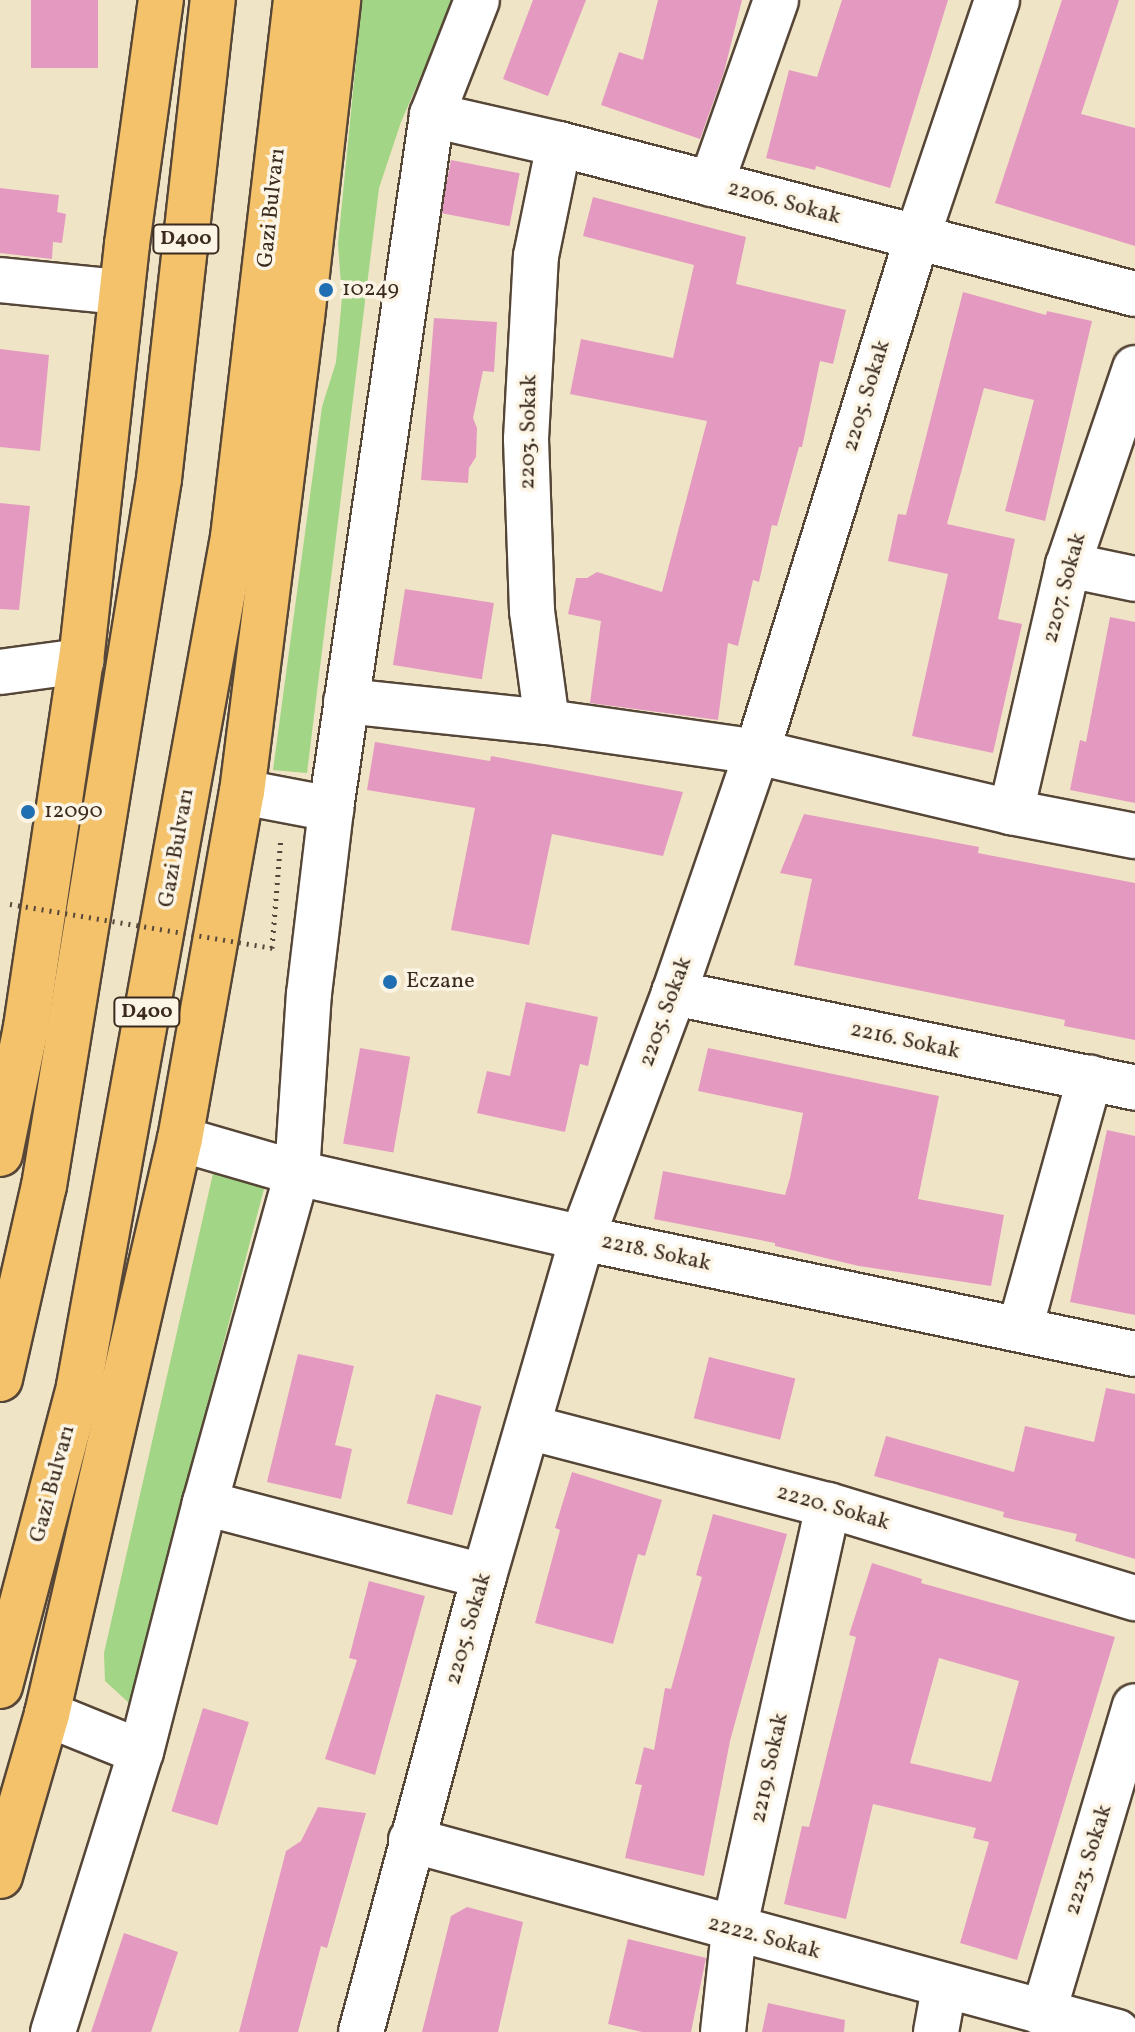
<!DOCTYPE html>
<html>
<head>
<meta charset="utf-8">
<style>
  body { margin:0 }
  #map { position:relative; width:1135px; height:2032px; overflow:hidden; background:#f0e4c6; font-family:Vollkorn,serif }
  div>[style] { position:absolute }
  [style*='--x'] { left:calc(var(--x)*1px); top:calc(var(--y)*1px); width:calc(var(--w)*1px); rotate:calc(var(--a)*1deg) }
  .green>* { inset:0; background:#a2d585 }
  .building>* { inset:0; background:#e49ac0; transform-origin:0 0 }
  .path>* { height:5px; margin-top:-2.5px; transform-origin:0; background:repeating-linear-gradient(90deg,#564637 0 2px,transparent 0 8px) }
  .roads { filter:drop-shadow(2px 0 #564637) drop-shadow(-2px 0 #564637) drop-shadow(0 2px #564637) drop-shadow(0 -2px #564637) }
  .minor>* { height:44px; margin:-22px; padding:0 22px; transform-origin:22px; border-radius:22px; background:#fff }
  .highway>* { height:44px; margin:-22px; padding:0 22px; transform-origin:22px; border-radius:22px; background:#f4c26a }
  .path-bridge>* { height:5px; margin-top:-2.5px; transform-origin:0; background:repeating-linear-gradient(90deg,#564637 0 2px,transparent 0 8px) }
  .dots>* { width:22px; height:22px; translate:-50% -50%; box-sizing:border-box; border:4px solid #fcf5e5; border-radius:50% }
  span { translate:-50% -50%; white-space:nowrap; text-align:center; line-height:1.15; -webkit-text-stroke:7px #fcf5e5; paint-order:stroke }
  .shield-label span { padding:2px 6px; background:#fcf5e5; border:2px solid; border-radius:6px; -webkit-text-stroke-width:0 }
  .shield-label { font-size:20px; color:#3b2a1e; font-weight:700 }
  .street-label { font-size:22px; color:#3b2a1e }
  .poi-label { font-size:22px; color:#3b2a1e }
  .left { translate:0 -50%; text-align:left }
</style>
</head>
<body>
<div id="map">
  <div class="green">
    <i style="clip-path:polygon(362px 0,454px 0,401px 122px,379px 188px,307px 773px,273px 770px,322px 407px,336px 362px,342px 298px,338px 244px)"></i>
    <i style="clip-path:polygon(214px 1169px,265px 1185px,129px 1703px,105px 1681px,104px 1653px)"></i>
  </div>
  <div class="building">
    <i style="left:31px;top:0;width:67px;height:68px"></i>
    <i style="clip-path:polygon(533px 0,586px 0,548px 96px,503px 79px)"></i>
    <i style="clip-path:polygon(658px 0,742px 0,724px 72px,700px 139px,601px 105px,619px 52px,643px 60px)"></i>
    <i style="clip-path:polygon(842px 0,948px 0,890px 188px,816px 166px,815px 170px,766px 158px,789px 70px,817px 77px)"></i>
    <i style="clip-path:polygon(1062px 0,1119px 0,1081px 114px,1135px 128px,1135px 246px,995px 203px)"></i>
    <i style="left:451px;top:160px;width:70px;height:54px;rotate:11deg"></i>
    <i style="clip-path:polygon(0 188px,59px 195px,57px 212px,66px 214px,62px 243px,53px 242px,52px 259px,0 253px)"></i>
    <i style="clip-path:polygon(593px 197px,746px 237px,736px 284px,846px 310px,833px 364px,820px 361px,802px 447px,799px 447px,777px 526px,772px 525px,759px 582px,753px 580px,738px 646px,728px 643px,718px 720px,590px 703px,601px 621px,568px 614px,576px 578px,587px 578px,597px 572px,662px 592px,707px 421px,570px 394px,581px 339px,673px 358px,694px 265px,583px 236px)"></i>
    <i style="clip-path:polygon(963px 292px,1046px 315px,1047px 311px,1092px 321px,1045px 521px,1005px 511px,1034px 400px,984px 388px,947px 524px,1015px 539px,998px 619px,1022px 624px,993px 753px,912px 736px,948px 574px,888px 561px,898px 514px,906px 515px)"></i>
    <i style="clip-path:polygon(434px 318px,497px 322px,494px 372px,483px 371px,473px 418px,477px 428px,476px 457px,469px 468px,468px 483px,421px 480px)"></i>
    <i style="clip-path:polygon(0 349px,49px 355px,40px 451px,0 447px)"></i>
    <i style="clip-path:polygon(0 503px,30px 506px,19px 610px,0 609px)"></i>
    <i style="left:405px;top:589px;width:90px;height:77px;rotate:9deg"></i>
    <i style="clip-path:polygon(1110px 617px,1135px 622px,1135px 803px,1070px 790px,1080px 740px,1086px 742px)"></i>
    <i style="clip-path:polygon(375px 742px,490px 761px,491px 756px,683px 792px,663px 856px,552px 834px,529px 945px,451px 930px,475px 808px,367px 790px)"></i>
    <i style="clip-path:polygon(804px 814px,979px 847px,978px 853px,1135px 883px,1135px 1040px,1064px 1026px,1065px 1020px,794px 965px,812px 879px,780px 873px)"></i>
    <i style="clip-path:polygon(526px 1002px,598px 1017px,588px 1066px,580px 1064px,565px 1132px,477px 1113px,487px 1071px,510px 1076px)"></i>
    <i style="left:360px;top:1048px;width:51px;height:97px;rotate:10deg"></i>
    <i style="clip-path:polygon(708px 1048px,939px 1096px,918px 1199px,1004px 1215px,991px 1286px,859px 1266px,775px 1246px,775px 1243px,654px 1219px,663px 1171px,785px 1195px,790px 1178px,803px 1113px,698px 1091px)"></i>
    <i style="clip-path:polygon(1107px 1130px,1135px 1136px,1135px 1315px,1070px 1302px)"></i>
    <i style="clip-path:polygon(298px 1354px,354px 1366px,335px 1445px,352px 1449px,341px 1499px,267px 1482px)"></i>
    <i style="left:709px;top:1357px;width:89px;height:63px;rotate:14deg"></i>
    <i style="clip-path:polygon(1106px 1388px,1135px 1394px,1135px 1559px,1075px 1541px,1077px 1534px,1003px 1517px,1004px 1512px,874px 1476px,886px 1436px,1014px 1472px,1025px 1426px,1094px 1442px)"></i>
    <i style="left:436px;top:1394px;width:47px;height:113px;rotate:15deg"></i>
    <i style="clip-path:polygon(572px 1472px,662px 1500px,645px 1556px,638px 1554px,613px 1644px,535px 1623px,560px 1530px,555px 1528px)"></i>
    <i style="clip-path:polygon(713px 1514px,787px 1534px,730px 1741px,704px 1876px,625px 1858px,642px 1785px,635px 1784px,644px 1747px,654px 1750px,665px 1688px,671px 1689px,702px 1577px,696px 1575px)"></i>
    <i style="clip-path:polygon(evenodd,872px 1563px,922px 1579px,921px 1583px,1115px 1637px,1017px 1960px,960px 1943px,989px 1842px,973px 1838px,976px 1828px,873px 1804px,846px 1919px,784px 1904px,802px 1826px,809px 1827px,856px 1637px,849px 1635px,872px 1563px,939px 1658px,1019px 1681px,991px 1782px,910px 1763px,939px 1658px)"></i>
    <i style="clip-path:polygon(369px 1581px,425px 1596px,375px 1775px,325px 1759px,357px 1660px,349px 1658px)"></i>
    <i style="left:203px;top:1708px;width:48px;height:108px;rotate:17deg"></i>
    <i style="clip-path:polygon(318px 1807px,366px 1813px,327px 1948px,321px 1946px,298px 2032px,239px 2032px,286px 1851px,301px 1841px)"></i>
    <i style="clip-path:polygon(467px 1907px,523px 1922px,498px 2032px,422px 2032px,451px 1916px)"></i>
    <i style="clip-path:polygon(124px 1933px,178px 1952px,151px 2032px,91px 2032px)"></i>
    <i style="clip-path:polygon(628px 1939px,706px 1958px,691px 2032px,642px 2032px,608px 2024px)"></i>
    <i style="clip-path:polygon(768px 2003px,845px 2020px,844px 2032px,762px 2032px)"></i>
  </div>
  <div class="path">
    <i style="--x:272;--y:948;--w:111;--a:-85.4"></i>
  </div>
  <div class="roads">
    <div class="minor">
      <i style="--x:432;--y:115;--w:130;--a:12.9"></i>
      <i style="--x:559;--y:144;--w:595;--a:14.6"></i>
      <i style="--x:711;--y:184;--w:195;--a:-70.5"></i>
      <i style="--x:0;--y:280;--w:122;--a:5.7"></i>
      <i style="--x:1068;--y:565;--w:68;--a:11.8"></i>
      <i style="--x:0;--y:672;--w:82;--a:-7.7"></i>
      <i style="--x:346;--y:701;--w:202;--a:6"></i>
      <i style="--x:547;--y:722;--w:212;--a:8.1"></i>
      <i style="--x:757;--y:752;--w:261;--a:13.3"></i>
      <i style="--x:1011;--y:812;--w:126;--a:11"></i>
      <i style="--x:547;--y:722;--w:112;--a:-97.7"></i>
      <i style="--x:532;--y:611;--w:172;--a:-92"></i>
      <i style="--x:526;--y:439;--w:183;--a:-86.9"></i>
      <i style="--x:536;--y:256;--w:114;--a:-78.4"></i>
      <i style="--x:242;--y:792;--w:91;--a:10.8"></i>
      <i style="--x:1011;--y:812;--w:253;--a:-77"></i>
      <i style="--x:1068;--y:565;--w:208;--a:-71.2"></i>
      <i style="--x:674;--y:993;--w:471;--a:11.6"></i>
      <i style="--x:180;--y:1139;--w:122;--a:16.2"></i>
      <i style="--x:297;--y:1173;--w:292;--a:12.8"></i>
      <i style="--x:582;--y:1238;--w:565;--a:11.85"></i>
      <i style="--x:1020;--y:1328;--w:260;--a:-74.4"></i>
      <i style="--x:528;--y:1427;--w:310;--a:14.6"></i>
      <i style="--x:828;--y:1505;--w:321;--a:16.9"></i>
      <i style="--x:205;--y:1503;--w:288;--a:14.7"></i>
      <i style="--x:47;--y:1714;--w:101;--a:22"></i>
      <i style="--x:411;--y:1840;--w:732;--a:15.21"></i>
      <i style="--x:1043;--y:2014;--w:321;--a:-73.4"></i>
      <i style="--x:53;--y:2032;--w:294;--a:-72.6"></i>
      <i style="--x:141;--y:1752;--w:257;--a:-75.6"></i>
      <i style="--x:205;--y:1503;--w:343;--a:-74.4"></i>
      <i style="--x:297;--y:1173;--w:179;--a:-86.2"></i>
      <i style="--x:309;--y:994;--w:186;--a:-83.2"></i>
      <i style="--x:331;--y:809;--w:701;--a:-81.72"></i>
      <i style="--x:432;--y:115;--w:123;--a:-68.6"></i>
      <i style="--x:361;--y:2032;--w:472;--a:-74.9"></i>
      <i style="--x:484;--y:1576;--w:352;--a:-73.8"></i>
      <i style="--x:582;--y:1238;--w:262;--a:-69.4"></i>
      <i style="--x:674;--y:993;--w:255;--a:-71"></i>
      <i style="--x:757;--y:752;--w:538;--a:-72.71"></i>
      <i style="--x:917;--y:238;--w:251;--a:-71.4"></i>
      <i style="--x:723;--y:2032;--w:103;--a:-83.8"></i>
      <i style="--x:734;--y:1930;--w:435;--a:-77.5"></i>
      <i style="--x:936;--y:2032;--w:45;--a:-79.7"></i>
    </div>
    <div class="highway">
      <i style="--x:0;--y:1154;--w:130;--a:-78.4"></i>
      <i style="--x:26;--y:1027;--w:370;--a:-81.5"></i>
      <i style="--x:81;--y:661;--w:420;--a:-83.7"></i>
      <i style="--x:127;--y:244;--w:246;--a:-82.1"></i>
      <i style="--x:0;--y:1379;--w:198;--a:-77.2"></i>
      <i style="--x:44;--y:1186;--w:716;--a:-80.76"></i>
      <i style="--x:159;--y:479;--w:482;--a:-83.6"></i>
      <i style="--x:0;--y:1686;--w:310;--a:-75.2"></i>
      <i style="--x:79;--y:1386;--w:863;--a:-79.72"></i>
      <i style="--x:233;--y:537;--w:541;--a:-83.31"></i>
      <i style="--x:0;--y:1876;--w:169;--a:-73.8"></i>
      <i style="--x:47;--y:1714;--w:590;--a:-76.98"></i>
      <i style="--x:180;--y:1139;--w:352;--a:-79.9"></i>
      <i style="--x:242;--y:792;--w:478;--a:-82.8"></i>
      <i style="--x:302;--y:318;--w:320;--a:-83.5"></i>
    </div>
  </div>
  <div class="path-bridge">
    <i style="--x:10;--y:904;--w:266;--a:9.5"></i>
  </div>
  <div class="dots">
    <i style="left:326px;top:290px;background:#1f6fb2"></i>
    <i style="left:28px;top:812px;background:#1f6fb2"></i>
    <i style="left:390px;top:982px;background:#1f6fb2"></i>
  </div>
  <div class="shield-label">
    <span style="left:186px;top:239px">D400</span>
    <span style="left:147px;top:1012px">D400</span>
  </div>
  <div class="street-label">
    <span style="left:784px;top:203px;rotate:15deg">2206. Sokak</span>
    <span style="left:272px;top:208px;rotate:-84deg">Gazi Bulvarı</span>
    <span style="left:867px;top:396px;rotate:-73deg">2205. Sokak</span>
    <span style="left:529px;top:432px;rotate:-89deg">2203. Sokak</span>
    <span style="left:1065px;top:588px;rotate:-75deg">2207. Sokak</span>
    <span style="left:177px;top:848px;rotate:-80deg">Gazi Bulvarı</span>
    <span style="left:666px;top:1012px;rotate:-70deg">2205. Sokak</span>
    <span style="left:905px;top:1041px;rotate:12deg">2216. Sokak</span>
    <span style="left:656px;top:1253px;rotate:12deg">2218. Sokak</span>
    <span style="left:53px;top:1484px;rotate:-75deg">Gazi Bulvarı</span>
    <span style="left:833px;top:1508px;rotate:16deg">2220. Sokak</span>
    <span style="left:469px;top:1629px;rotate:-74deg">2205. Sokak</span>
    <span style="left:770px;top:1768px;rotate:-78deg">2219. Sokak</span>
    <span style="left:1089px;top:1860px;rotate:-73deg">2223. Sokak</span>
    <span style="left:764px;top:1938px;rotate:15deg">2222. Sokak</span>
  </div>
  <div class="poi-label">
    <span class="left" style="left:342px;top:290px">10249</span>
    <span class="left" style="left:44px;top:812px">12090</span>
    <span class="left" style="left:406px;top:982px">Eczane</span>
  </div>
</div>
</body>
</html>
